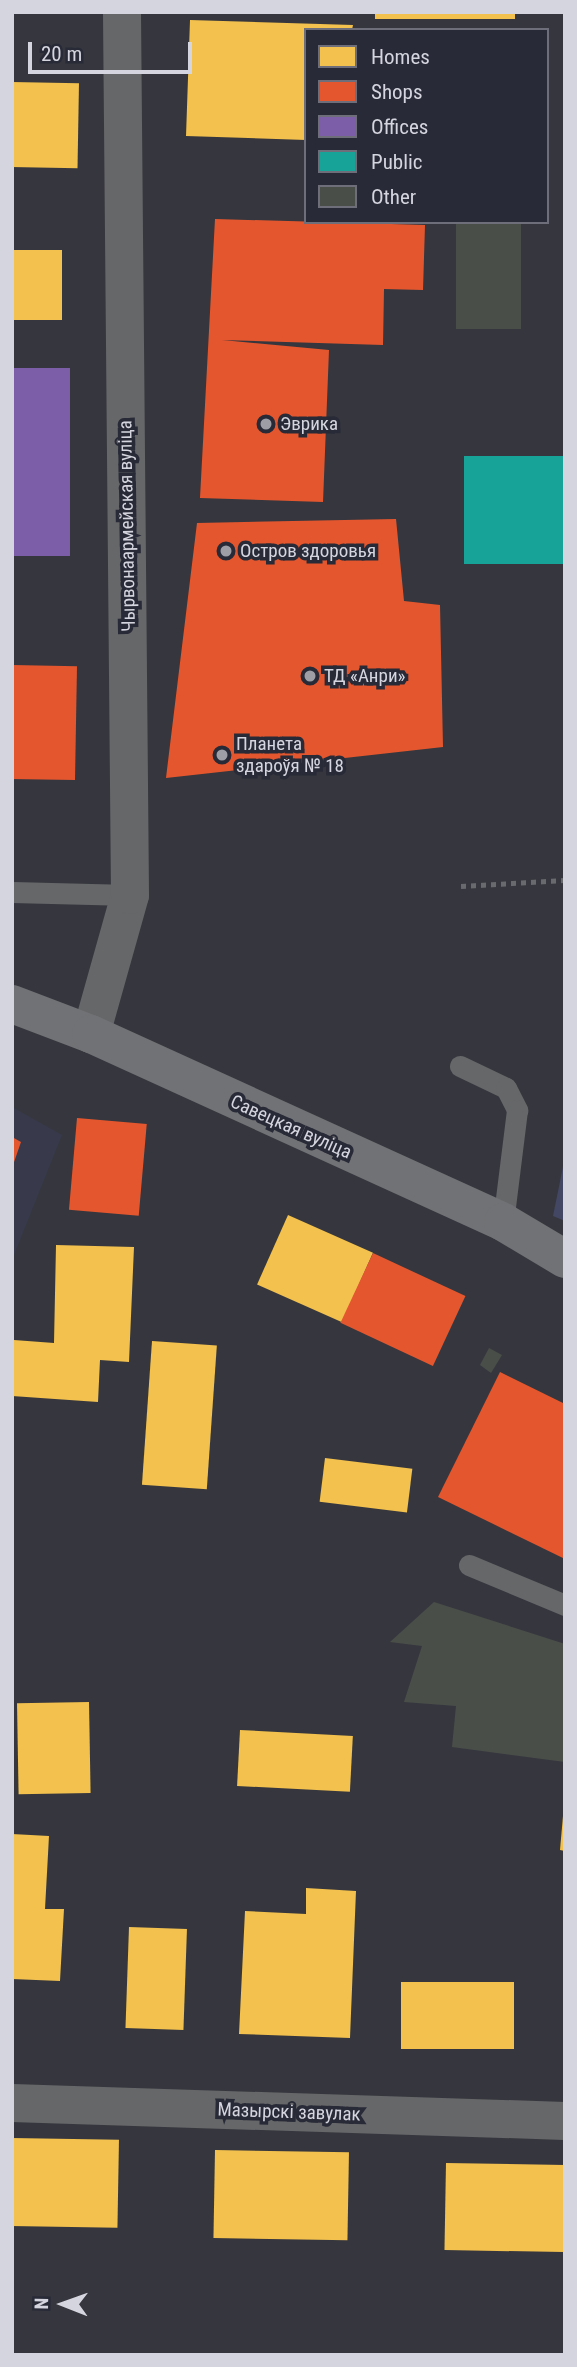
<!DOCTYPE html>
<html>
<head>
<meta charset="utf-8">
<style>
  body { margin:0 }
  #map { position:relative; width:577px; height:2367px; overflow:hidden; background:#36373e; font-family:"Roboto Condensed",sans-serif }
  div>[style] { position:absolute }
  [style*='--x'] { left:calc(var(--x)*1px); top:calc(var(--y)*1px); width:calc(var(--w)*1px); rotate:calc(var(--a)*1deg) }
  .built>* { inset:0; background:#383a4c }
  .green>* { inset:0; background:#434764 }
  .homes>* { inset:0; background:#f2c14e; transform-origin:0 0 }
  .shops>* { inset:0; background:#e4572e; transform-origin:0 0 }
  .offices>* { inset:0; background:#7b5ea7; transform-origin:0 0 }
  .public>* { inset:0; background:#17a398; transform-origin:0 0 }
  .building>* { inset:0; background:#4a4e49; transform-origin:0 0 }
  .path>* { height:4.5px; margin-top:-2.25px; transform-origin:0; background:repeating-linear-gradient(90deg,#696a6e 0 5px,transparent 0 10px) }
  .service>* { height:21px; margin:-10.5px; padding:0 10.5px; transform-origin:10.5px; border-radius:10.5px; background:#666769 }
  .minor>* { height:38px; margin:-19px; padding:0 19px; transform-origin:19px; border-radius:19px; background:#666769 }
  .secondary>* { height:38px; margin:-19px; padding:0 19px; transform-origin:19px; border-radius:19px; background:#717275 }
  .dots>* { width:19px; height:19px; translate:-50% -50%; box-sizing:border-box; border:4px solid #282a37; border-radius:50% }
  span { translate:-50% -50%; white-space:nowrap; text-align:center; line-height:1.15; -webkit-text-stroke:7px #282a37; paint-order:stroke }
  .poi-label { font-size:19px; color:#d4d5de }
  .left { translate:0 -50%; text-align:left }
  .street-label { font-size:19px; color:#d4d5de }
  .frame { position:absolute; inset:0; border:14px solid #d4d5de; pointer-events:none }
  .legend { position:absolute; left:304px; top:28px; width:245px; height:196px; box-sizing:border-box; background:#282a37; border:2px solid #6d6e7a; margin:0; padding:9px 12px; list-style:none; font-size:21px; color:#d4d5de }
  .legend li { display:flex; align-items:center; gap:14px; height:35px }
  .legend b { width:35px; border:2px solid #6d6e7a }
  .north { position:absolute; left:28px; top:2269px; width:70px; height:70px; -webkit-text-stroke:5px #282a37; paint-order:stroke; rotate:271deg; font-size:19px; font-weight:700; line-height:28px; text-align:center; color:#d4d5de }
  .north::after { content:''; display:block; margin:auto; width:24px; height:32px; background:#d4d5de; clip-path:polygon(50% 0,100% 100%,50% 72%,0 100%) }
  .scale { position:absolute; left:28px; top:42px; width:164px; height:32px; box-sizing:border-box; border:4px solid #d4d5de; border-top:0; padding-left:9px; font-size:21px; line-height:24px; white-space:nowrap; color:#d4d5de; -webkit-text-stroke:5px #282a37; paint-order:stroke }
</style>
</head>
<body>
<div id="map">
  <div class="built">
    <i style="clip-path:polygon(12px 1107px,62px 1135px,12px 1260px)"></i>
  </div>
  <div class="green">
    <i style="clip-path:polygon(565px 1157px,565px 1221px,553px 1216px)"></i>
  </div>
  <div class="homes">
    <i style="left:375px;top:12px;width:140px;height:7px"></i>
    <i style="clip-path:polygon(190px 20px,353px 25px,352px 30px,306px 30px,306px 140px,186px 136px)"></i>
    <i style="left:12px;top:82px;width:67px;height:85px;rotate:1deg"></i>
    <i style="left:12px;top:250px;width:50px;height:70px"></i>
    <i style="left:288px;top:1215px;width:93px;height:76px;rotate:24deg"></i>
    <i style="clip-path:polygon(56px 1245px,134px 1247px,129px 1362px,100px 1360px,98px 1402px,12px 1396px,14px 1340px,54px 1343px)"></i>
    <i style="left:152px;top:1341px;width:65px;height:144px;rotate:4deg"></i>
    <i style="left:325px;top:1458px;width:88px;height:44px;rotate:7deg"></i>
    <i style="left:89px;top:1702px;width:91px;height:72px;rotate:89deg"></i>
    <i style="left:240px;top:1730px;width:113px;height:56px;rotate:3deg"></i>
    <i style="clip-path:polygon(563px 1816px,565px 1816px,565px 1851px,560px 1850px)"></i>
    <i style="clip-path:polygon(12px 1834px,49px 1836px,45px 1909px,64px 1909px,60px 1981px,12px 1979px)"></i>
    <i style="clip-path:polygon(306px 1888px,356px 1891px,350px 2038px,239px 2034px,245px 1911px,306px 1914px)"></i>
    <i style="left:129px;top:1927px;width:58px;height:101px;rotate:2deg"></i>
    <i style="left:514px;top:1982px;width:67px;height:113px;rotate:90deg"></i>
    <i style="left:12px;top:2138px;width:107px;height:88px;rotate:1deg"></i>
    <i style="left:215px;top:2150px;width:134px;height:88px;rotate:1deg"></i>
    <i style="left:446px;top:2163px;width:119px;height:87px;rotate:1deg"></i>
  </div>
  <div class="shops">
    <i style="clip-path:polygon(215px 219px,425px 225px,423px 290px,384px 289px,383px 345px,222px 340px,329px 350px,323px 502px,200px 498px)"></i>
    <i style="clip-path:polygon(396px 519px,404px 601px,440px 605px,443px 747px,166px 778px,197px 523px)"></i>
    <i style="left:12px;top:665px;width:65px;height:114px;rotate:1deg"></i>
    <i style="left:77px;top:1118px;width:70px;height:92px;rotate:5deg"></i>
    <i style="clip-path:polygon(12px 1137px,21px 1142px,13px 1165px,12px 1165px)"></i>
    <i style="left:373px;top:1253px;width:102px;height:77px;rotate:25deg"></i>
    <i style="clip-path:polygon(500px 1372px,565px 1404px,565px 1559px,438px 1497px)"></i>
  </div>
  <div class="offices">
    <i style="left:12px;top:368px;width:58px;height:188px"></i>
  </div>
  <div class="public">
    <i style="left:565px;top:456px;width:108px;height:101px;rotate:90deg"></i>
  </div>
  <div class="building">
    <i style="left:456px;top:222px;width:65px;height:107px"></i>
    <i style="clip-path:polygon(489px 1348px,502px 1355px,491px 1373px,480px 1365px)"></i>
    <i style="clip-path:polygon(434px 1602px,565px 1644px,565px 1762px,452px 1747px,456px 1706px,404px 1702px,422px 1646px,390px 1642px)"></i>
  </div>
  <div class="path">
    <i style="--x:461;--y:886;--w:104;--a:-3.3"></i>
  </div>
  <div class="service">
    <i style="--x:12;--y:892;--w:118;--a:1.5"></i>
    <i style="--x:460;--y:1066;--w:51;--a:25.6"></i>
    <i style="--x:506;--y:1088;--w:25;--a:63"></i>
    <i style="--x:517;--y:1110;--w:113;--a:97.1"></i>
    <i style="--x:469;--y:1565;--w:104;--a:22.6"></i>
  </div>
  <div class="minor">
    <i style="--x:91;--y:1034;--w:144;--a:-74.3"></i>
    <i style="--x:130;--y:895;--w:883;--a:-90.52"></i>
    <i style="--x:12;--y:2103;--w:553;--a:1.86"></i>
  </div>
  <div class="secondary">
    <i style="--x:12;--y:1004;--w:85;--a:20.8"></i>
    <i style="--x:91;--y:1034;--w:453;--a:24.5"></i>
    <i style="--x:503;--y:1222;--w:72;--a:30.8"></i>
  </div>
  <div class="dots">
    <i style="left:266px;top:424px;background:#9d9ea6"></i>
    <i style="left:226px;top:551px;background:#9d9ea6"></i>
    <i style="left:310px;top:676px;background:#9d9ea6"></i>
    <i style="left:222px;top:755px;background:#9d9ea6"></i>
  </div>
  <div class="poi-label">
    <span class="left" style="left:280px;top:424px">Эврика</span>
    <span class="left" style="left:240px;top:551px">Остров здоровья</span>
    <span class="left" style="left:324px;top:676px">ТД «Анри»</span>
    <span class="left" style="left:236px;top:755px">Планета<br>здароўя № 18</span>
  </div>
  <div class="street-label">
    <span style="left:127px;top:526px;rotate:-91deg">Чырвонаармейская вуліца</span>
    <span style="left:291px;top:1127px;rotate:24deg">Савецкая вуліца</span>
    <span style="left:289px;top:2112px;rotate:2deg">Мазырскі завулак</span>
  </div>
  <div class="frame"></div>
  <ul class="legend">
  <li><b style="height:19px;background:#f2c14e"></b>Homes</li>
  <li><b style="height:19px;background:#e4572e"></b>Shops</li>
  <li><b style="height:19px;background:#7b5ea7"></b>Offices</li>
  <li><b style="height:19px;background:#17a398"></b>Public</li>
  <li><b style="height:19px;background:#4a4e49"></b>Other</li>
  </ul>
  <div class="north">N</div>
  <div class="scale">20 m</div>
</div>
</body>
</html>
